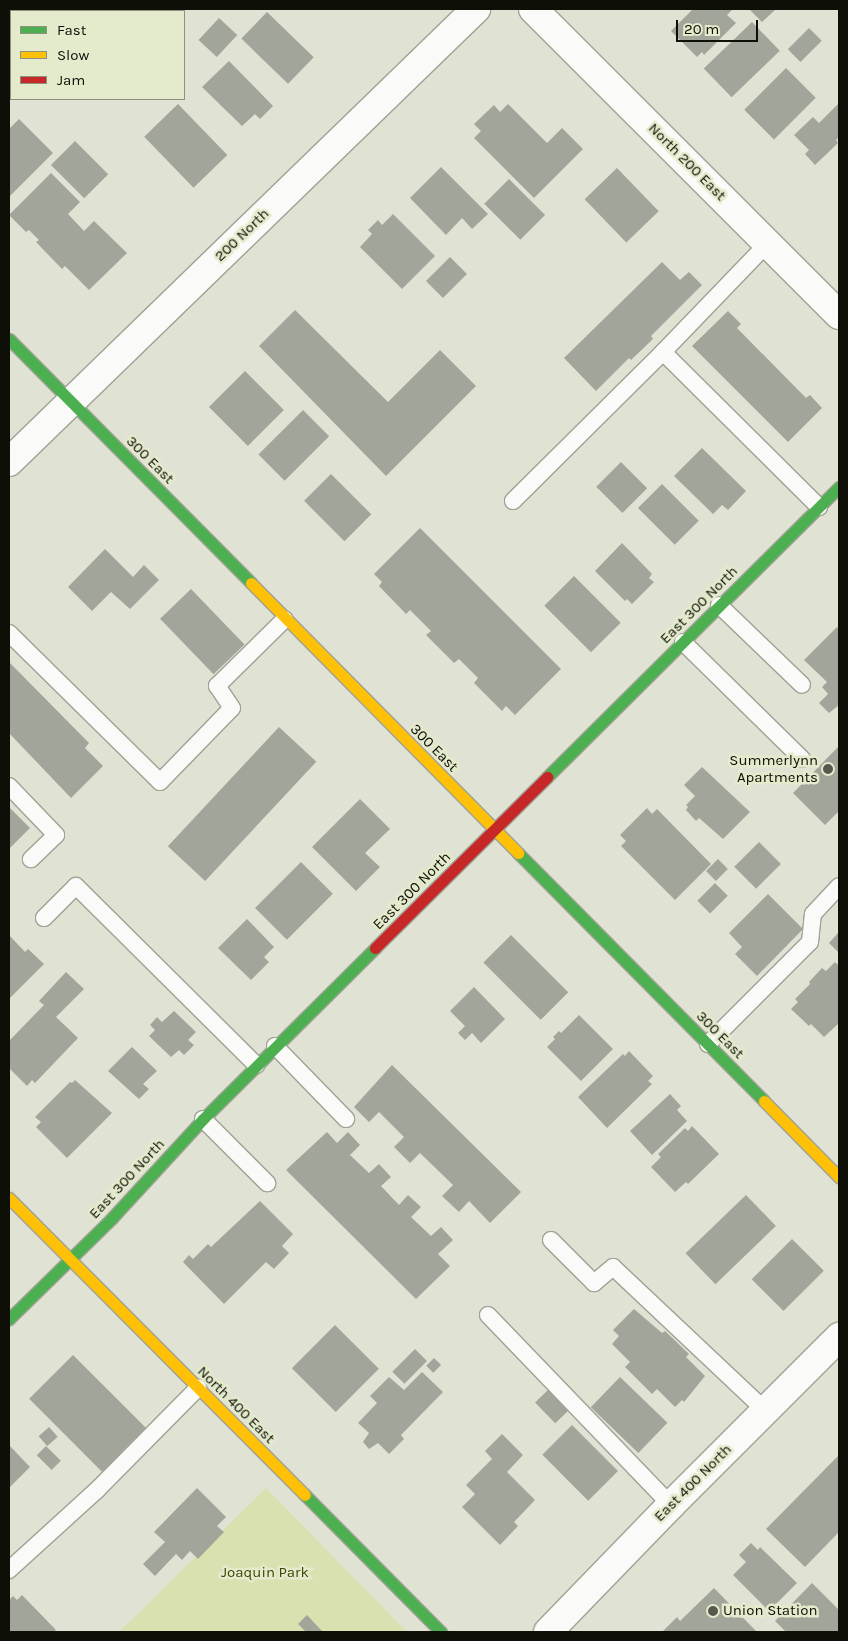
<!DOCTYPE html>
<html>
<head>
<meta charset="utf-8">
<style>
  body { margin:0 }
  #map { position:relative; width:848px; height:1641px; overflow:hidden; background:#e0e3d3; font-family:Karla,sans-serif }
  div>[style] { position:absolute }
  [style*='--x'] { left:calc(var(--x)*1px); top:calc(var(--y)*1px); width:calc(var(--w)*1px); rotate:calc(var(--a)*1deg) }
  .green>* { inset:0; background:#d9e1b0 }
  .building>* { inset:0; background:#a2a599; transform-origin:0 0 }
  .roads { filter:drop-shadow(1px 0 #9fa295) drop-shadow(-1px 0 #9fa295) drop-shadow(0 1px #9fa295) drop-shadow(0 -1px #9fa295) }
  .lane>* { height:16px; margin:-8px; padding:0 8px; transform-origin:8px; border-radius:8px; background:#fafbf8 }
  .street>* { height:28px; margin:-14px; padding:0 14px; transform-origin:14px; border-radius:14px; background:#fafbf8 }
  .fast>* { height:11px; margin:-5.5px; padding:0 5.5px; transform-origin:5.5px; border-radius:5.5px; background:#4caf50 }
  .slow>* { height:11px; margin:-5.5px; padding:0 5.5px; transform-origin:5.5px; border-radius:5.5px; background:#ffc107 }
  .jam>* { height:11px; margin:-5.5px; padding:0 5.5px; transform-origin:5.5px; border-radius:5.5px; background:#c62828 }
  .dots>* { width:14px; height:14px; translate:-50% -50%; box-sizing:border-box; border:2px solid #e4eacc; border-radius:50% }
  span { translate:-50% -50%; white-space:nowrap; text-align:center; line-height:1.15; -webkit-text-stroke:5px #e4eacc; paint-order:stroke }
  .street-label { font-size:15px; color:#0e0f06 }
  .poi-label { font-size:15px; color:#0e0f06 }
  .right { translate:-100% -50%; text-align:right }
  .left { translate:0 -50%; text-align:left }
  .park-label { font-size:15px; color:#3e4402 }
  .frame { position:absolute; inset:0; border:10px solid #0e0f06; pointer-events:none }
  .legend { position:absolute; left:10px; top:10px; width:175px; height:90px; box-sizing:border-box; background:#e4eacc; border:1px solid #8e927d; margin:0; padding:6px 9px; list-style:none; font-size:15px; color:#0e0f06 }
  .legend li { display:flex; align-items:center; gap:10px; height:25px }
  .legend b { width:25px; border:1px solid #8e927d }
  .scale { position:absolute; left:676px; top:20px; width:82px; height:22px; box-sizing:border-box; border:2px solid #0e0f06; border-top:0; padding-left:6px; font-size:15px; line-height:18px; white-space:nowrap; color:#0e0f06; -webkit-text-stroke:4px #e4eacc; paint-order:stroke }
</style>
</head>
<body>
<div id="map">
  <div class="green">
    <i style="clip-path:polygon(266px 1488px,407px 1632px,119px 1632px)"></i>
  </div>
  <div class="building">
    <i style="left:135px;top:9px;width:35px;height:4px"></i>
    <i style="clip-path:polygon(693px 9px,733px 9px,727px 15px,736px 23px,704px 55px,702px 52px,697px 57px,671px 31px)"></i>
    <i style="clip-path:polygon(749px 9px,776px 9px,762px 22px)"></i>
    <i style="left:267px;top:12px;width:65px;height:37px;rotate:44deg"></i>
    <i style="left:219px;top:18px;width:25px;height:30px;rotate:43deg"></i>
    <i style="left:752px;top:22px;width:40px;height:67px;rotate:46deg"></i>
    <i style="left:809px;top:28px;width:18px;height:30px;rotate:45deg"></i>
    <i style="clip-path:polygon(229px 61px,273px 106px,260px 119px,255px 114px,242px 126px,202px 87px)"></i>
    <i style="left:786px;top:68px;width:42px;height:59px;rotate:45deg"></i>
    <i style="clip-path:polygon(839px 103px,839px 137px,836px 140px,838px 143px,815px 165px,805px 154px,809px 150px,794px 135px,813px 117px,819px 123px)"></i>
    <i style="left:178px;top:104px;width:71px;height:47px;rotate:46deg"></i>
    <i style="clip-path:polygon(508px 104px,547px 143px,562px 128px,583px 149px,534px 198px,474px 138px,481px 131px,474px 124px,494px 105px,500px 112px)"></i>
    <i style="clip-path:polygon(19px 119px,53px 153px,9px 197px,9px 129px)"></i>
    <i style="left:75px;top:141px;width:47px;height:34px;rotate:45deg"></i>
    <i style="clip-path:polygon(441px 167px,488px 214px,472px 229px,462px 218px,446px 235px,410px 198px)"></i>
    <i style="left:617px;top:168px;width:60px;height:45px;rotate:46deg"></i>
    <i style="clip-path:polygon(51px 173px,80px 202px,68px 214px,84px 231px,94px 221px,127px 253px,89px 290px,65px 266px,62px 269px,36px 242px,39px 240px,29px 230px,26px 232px,9px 215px)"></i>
    <i style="left:509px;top:179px;width:51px;height:35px;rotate:45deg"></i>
    <i style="clip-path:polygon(393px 214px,435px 256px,402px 289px,360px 247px,372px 234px,368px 230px,378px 220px,382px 225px)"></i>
    <i style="left:450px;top:257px;width:24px;height:34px;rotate:45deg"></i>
    <i style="clip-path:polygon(662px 262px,680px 280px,689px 272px,702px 285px,651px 336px,653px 339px,631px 360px,629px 358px,596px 391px,564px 358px)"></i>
    <i style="clip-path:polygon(295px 310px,388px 402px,440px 350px,476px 386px,386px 476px,259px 346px)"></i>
    <i style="clip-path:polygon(728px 311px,741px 324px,737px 328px,806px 398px,810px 395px,822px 408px,788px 442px,692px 346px)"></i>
    <i style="left:245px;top:371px;width:55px;height:51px;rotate:45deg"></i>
    <i style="left:303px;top:410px;width:37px;height:63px;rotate:45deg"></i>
    <i style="clip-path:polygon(702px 448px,746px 491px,728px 510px,722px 505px,713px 514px,674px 476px)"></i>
    <i style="left:621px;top:462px;width:37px;height:35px;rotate:45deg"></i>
    <i style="left:331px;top:474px;width:57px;height:38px;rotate:45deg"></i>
    <i style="left:662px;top:484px;width:52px;height:34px;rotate:45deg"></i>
    <i style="clip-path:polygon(420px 528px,561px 669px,515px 715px,506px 706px,502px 711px,474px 683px,478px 678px,459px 659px,454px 663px,426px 635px,431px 631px,410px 610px,406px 614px,379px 586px,382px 582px,374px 574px)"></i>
    <i style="clip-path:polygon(622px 543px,652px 574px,649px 578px,654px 582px,632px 604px,627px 599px,625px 601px,595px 571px)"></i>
    <i style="clip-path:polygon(105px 549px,133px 577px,144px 565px,159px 580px,130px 609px,111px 592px,92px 611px,68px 587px)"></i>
    <i style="left:574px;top:576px;width:66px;height:42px;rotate:45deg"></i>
    <i style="left:191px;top:589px;width:77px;height:43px;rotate:46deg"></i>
    <i style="clip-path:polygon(837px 627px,839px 630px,839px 705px,829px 713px,819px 703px,828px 694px,822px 687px,827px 682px,804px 660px)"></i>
    <i style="clip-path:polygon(9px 662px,89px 743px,85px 748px,103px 766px,71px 798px,9px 733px)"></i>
    <i style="left:279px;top:727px;width:51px;height:163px;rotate:43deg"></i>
    <i style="clip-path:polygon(839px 746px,839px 811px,825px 825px,793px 793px)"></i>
    <i style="clip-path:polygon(702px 767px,750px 812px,723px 839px,699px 818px,696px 821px,686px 810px,688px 807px,686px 805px,695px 796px,684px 785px)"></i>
    <i style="clip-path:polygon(360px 799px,390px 829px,365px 853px,380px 867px,356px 891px,312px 847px)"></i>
    <i style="clip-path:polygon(9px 807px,30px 828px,9px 849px)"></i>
    <i style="clip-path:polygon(647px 808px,652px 814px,657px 809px,711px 864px,675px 900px,621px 846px,626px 841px,620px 835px)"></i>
    <i style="left:759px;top:842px;width:31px;height:35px;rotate:45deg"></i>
    <i style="left:718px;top:859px;width:14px;height:17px;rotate:45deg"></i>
    <i style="left:301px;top:862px;width:45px;height:65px;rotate:45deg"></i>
    <i style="left:715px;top:883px;width:18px;height:25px;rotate:45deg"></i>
    <i style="clip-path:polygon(768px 894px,803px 929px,757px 976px,735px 954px,742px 947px,729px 933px)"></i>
    <i style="clip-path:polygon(247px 919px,274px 947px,264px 957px,269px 962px,251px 980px,218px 948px)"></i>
    <i style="clip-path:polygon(839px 932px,839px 953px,829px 943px)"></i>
    <i style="clip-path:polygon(9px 935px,25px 952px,28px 949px,44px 964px,9px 999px)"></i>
    <i style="left:511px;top:935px;width:81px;height:39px;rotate:45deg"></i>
    <i style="clip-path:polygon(835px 962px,839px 966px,839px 1023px,824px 1037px,811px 1024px,809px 1026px,791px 1009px,798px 1002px,795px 999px,810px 984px,809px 982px,822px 968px,826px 971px)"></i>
    <i style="clip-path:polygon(66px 972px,84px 989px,56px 1017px,78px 1038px,35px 1083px,32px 1080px,27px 1086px,9px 1068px,9px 1041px,44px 1005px,39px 1001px)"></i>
    <i style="clip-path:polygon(474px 987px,505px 1019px,481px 1043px,472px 1033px,465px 1040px,458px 1033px,465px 1026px,450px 1011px)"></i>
    <i style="clip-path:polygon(174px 1011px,196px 1032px,188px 1040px,194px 1045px,184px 1055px,179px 1050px,171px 1057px,149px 1036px,155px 1030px,150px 1025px,157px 1017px,162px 1022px)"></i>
    <i style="clip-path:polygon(579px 1015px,613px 1049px,581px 1081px,547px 1047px,555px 1039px,553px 1037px,559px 1031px,561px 1033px)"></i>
    <i style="clip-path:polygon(132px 1047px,157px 1071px,143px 1084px,149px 1089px,139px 1099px,108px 1071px)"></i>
    <i style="clip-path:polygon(629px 1051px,653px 1076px,648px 1081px,652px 1084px,607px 1128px,578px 1097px,623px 1054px,625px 1056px)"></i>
    <i style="clip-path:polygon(392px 1065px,521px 1192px,490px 1223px,469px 1201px,459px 1212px,442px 1196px,453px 1185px,420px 1153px,410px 1163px,394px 1147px,404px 1137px,379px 1112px,369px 1122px,354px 1107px)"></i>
    <i style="clip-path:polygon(75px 1080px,112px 1113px,67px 1158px,36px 1127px,41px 1122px,35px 1117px,70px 1082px,72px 1083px)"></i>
    <i style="clip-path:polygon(670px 1094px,681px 1106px,677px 1110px,687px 1121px,652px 1155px,630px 1131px)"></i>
    <i style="clip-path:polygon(692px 1126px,719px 1154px,688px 1184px,686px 1182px,675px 1192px,651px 1167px,661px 1157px,658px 1154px,685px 1128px,688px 1131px)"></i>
    <i style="clip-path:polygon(327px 1132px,337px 1143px,348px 1132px,360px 1145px,350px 1155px,369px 1173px,379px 1164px,391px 1177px,381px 1186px,399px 1205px,408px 1195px,421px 1207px,411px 1217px,431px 1236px,441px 1227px,453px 1240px,438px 1254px,450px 1266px,416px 1299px,286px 1170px)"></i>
    <i style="left:746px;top:1195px;width:43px;height:84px;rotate:46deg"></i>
    <i style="clip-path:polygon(260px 1201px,293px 1234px,282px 1246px,289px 1253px,274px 1269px,266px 1262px,224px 1304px,183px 1262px,189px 1255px,193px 1259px,208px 1244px,216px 1252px,211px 1247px)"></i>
    <i style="left:792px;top:1239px;width:45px;height:57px;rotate:45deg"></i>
    <i style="clip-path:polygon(634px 1309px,662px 1333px,665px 1331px,689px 1354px,686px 1357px,705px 1376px,684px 1402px,682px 1400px,675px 1407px,657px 1389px,652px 1394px,625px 1367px,630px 1362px,612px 1344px,619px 1336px,613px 1330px)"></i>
    <i style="left:335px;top:1325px;width:62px;height:61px;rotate:45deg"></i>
    <i style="left:415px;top:1349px;width:17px;height:32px;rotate:45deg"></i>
    <i style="left:73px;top:1355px;width:103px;height:62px;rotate:45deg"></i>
    <i style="left:434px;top:1358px;width:10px;height:11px;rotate:45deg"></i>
    <i style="clip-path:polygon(422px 1372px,443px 1392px,401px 1435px,404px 1439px,389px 1454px,378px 1443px,369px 1449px,363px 1442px,369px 1433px,358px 1423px,377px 1403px,370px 1396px,389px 1377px,404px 1390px)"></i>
    <i style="left:620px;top:1377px;width:66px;height:42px;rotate:44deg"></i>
    <i style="left:548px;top:1390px;width:29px;height:18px;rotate:46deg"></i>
    <i style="left:572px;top:1425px;width:65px;height:42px;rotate:45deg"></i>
    <i style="left:49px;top:1427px;width:13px;height:14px;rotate:48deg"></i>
    <i style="clip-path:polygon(502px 1434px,523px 1455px,507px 1472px,535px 1500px,514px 1522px,518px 1526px,500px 1545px,462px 1507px,475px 1494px,466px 1485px,492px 1459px,485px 1451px)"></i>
    <i style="clip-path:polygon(9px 1445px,30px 1467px,9px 1488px)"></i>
    <i style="left:46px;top:1446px;width:21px;height:13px;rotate:45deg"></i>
    <i style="clip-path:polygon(839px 1455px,839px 1532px,805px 1567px,766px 1529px)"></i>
    <i style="clip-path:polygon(197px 1488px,226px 1517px,217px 1526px,224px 1532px,198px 1559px,190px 1551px,182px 1560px,176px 1554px,155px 1576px,143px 1564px,165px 1542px,154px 1532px)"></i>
    <i style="clip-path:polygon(751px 1543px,758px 1550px,760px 1547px,797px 1583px,769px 1611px,733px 1575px,746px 1562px,739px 1555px)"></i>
    <i style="clip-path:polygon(812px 1583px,839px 1610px,839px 1632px,786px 1632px,775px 1621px)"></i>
    <i style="clip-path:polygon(714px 1588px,757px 1632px,662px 1632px,677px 1617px,680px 1621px)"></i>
    <i style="clip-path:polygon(22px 1595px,56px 1630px,53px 1632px,9px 1632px,9px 1600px,13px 1596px,17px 1600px)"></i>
    <i style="clip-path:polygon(307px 1615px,322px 1631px,321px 1632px,306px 1632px,298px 1624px)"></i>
  </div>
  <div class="roads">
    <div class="lane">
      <i style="--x:663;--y:352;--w:220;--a:44.8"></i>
      <i style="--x:513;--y:501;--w:211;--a:-44.8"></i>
      <i style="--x:663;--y:352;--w:151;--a:-46.1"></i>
      <i style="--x:719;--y:605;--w:115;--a:43.9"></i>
      <i style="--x:9;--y:633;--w:212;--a:44.6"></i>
      <i style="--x:160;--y:782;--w:103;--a:-45.8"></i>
      <i style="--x:232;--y:708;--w:27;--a:-124"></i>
      <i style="--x:217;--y:686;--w:95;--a:-44.6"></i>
      <i style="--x:683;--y:642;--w:167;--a:44.5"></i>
      <i style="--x:9;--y:786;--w:68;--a:46.2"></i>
      <i style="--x:56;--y:835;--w:35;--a:136"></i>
      <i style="--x:44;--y:918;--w:45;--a:-45"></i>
      <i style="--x:76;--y:886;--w:254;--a:44.8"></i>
      <i style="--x:708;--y:1044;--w:144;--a:-45"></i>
      <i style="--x:810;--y:942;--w:28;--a:-84"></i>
      <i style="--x:813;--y:914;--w:38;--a:-47"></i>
      <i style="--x:275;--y:1046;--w:102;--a:45.8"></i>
      <i style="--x:203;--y:1119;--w:91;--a:45"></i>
      <i style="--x:551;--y:1240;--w:61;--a:45"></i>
      <i style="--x:594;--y:1283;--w:25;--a:-40"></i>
      <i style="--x:613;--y:1267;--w:209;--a:43.3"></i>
      <i style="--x:488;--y:1315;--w:264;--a:46.1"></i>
      <i style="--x:9;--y:1570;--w:119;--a:-42.3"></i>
      <i style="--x:97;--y:1490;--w:144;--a:-45.3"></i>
    </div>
    <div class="street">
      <i style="--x:533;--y:9;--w:433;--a:45"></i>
      <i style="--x:9;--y:462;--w:651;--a:-44.13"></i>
      <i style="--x:548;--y:1632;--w:177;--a:-45.9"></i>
      <i style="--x:671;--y:1505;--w:238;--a:-45"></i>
    </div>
    <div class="fast">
      <i style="--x:9;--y:339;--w:344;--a:45.2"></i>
      <i style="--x:547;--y:777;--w:412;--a:-44.8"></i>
      <i style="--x:518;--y:853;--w:349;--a:45.2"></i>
      <i style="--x:9;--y:1319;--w:144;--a:-44.4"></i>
      <i style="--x:112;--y:1218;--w:134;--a:-47.4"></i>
      <i style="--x:203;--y:1119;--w:243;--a:-44.8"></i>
      <i style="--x:305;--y:1495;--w:193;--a:45.2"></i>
    </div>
    <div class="slow">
      <i style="--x:251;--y:583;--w:380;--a:45.3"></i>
      <i style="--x:764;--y:1101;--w:107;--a:45.4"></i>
      <i style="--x:9;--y:1198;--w:419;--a:45.1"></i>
    </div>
    <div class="jam">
      <i style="--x:375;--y:948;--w:243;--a:-44.8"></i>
    </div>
  </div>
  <div class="dots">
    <i style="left:828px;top:769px;background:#58594e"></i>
    <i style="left:713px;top:1611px;background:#58594e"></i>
  </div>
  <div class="street-label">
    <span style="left:687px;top:162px;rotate:45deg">North 200 East</span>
    <span style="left:242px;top:235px;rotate:-44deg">200 North</span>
    <span style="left:150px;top:460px;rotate:45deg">300 East</span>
    <span style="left:699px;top:605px;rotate:-45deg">East 300 North</span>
    <span style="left:434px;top:748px;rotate:45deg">300 East</span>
    <span style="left:412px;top:891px;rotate:-45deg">East 300 North</span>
    <span style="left:720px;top:1035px;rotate:45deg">300 East</span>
    <span style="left:127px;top:1179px;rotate:-47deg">East 300 North</span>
    <span style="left:236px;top:1405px;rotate:45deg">North 400 East</span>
    <span style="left:693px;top:1483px;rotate:-45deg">East 400 North</span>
  </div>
  <div class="poi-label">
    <span class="right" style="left:818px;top:769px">Summerlynn<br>Apartments</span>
    <span class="left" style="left:723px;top:1611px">Union Station</span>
  </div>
  <div class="park-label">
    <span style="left:265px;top:1573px">Joaquin Park</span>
  </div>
  <div class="frame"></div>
  <ul class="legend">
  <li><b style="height:6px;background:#4caf50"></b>Fast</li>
  <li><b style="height:6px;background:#ffc107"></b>Slow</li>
  <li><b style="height:6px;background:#c62828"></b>Jam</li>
  </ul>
  <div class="scale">20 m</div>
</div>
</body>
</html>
